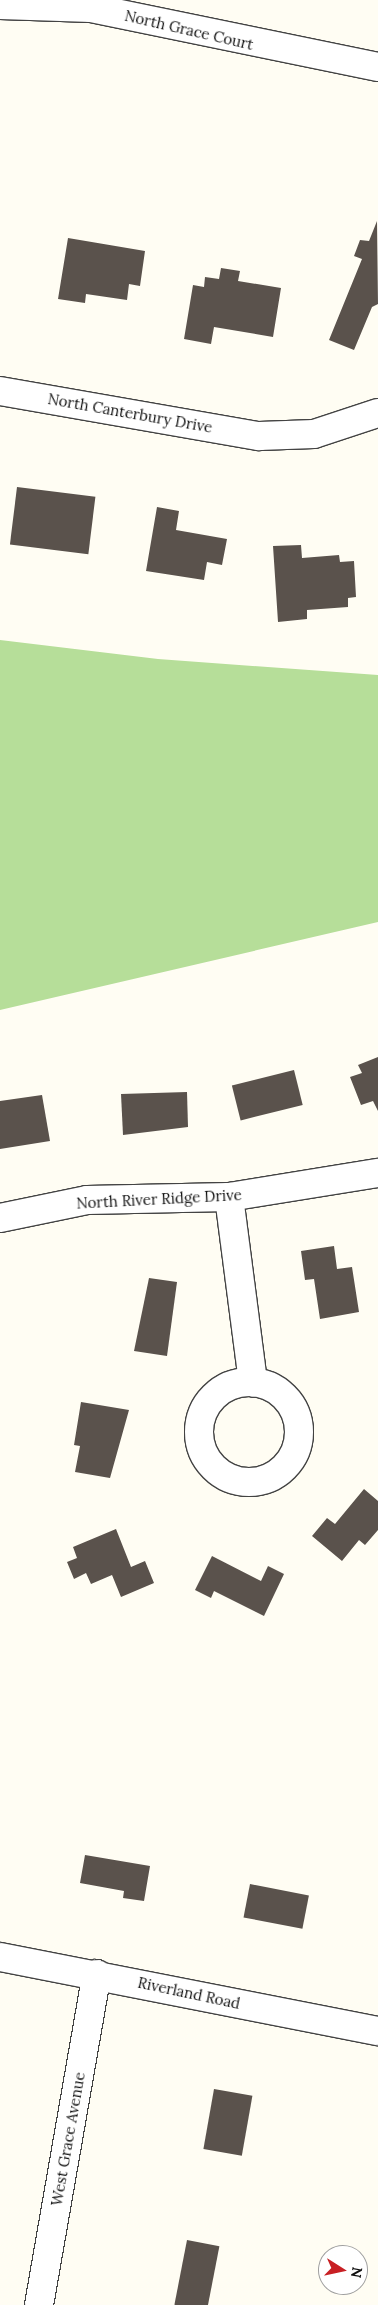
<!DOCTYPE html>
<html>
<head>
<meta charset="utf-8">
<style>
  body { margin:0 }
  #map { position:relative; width:378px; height:2305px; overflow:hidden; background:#fffdf3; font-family:Lora,serif }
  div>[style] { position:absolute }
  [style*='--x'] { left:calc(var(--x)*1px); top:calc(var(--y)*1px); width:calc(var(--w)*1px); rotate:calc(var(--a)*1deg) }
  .forest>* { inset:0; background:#b6de99 }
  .building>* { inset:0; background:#5a524c; transform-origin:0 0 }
  .roads { filter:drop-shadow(1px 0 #434343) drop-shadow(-1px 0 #434343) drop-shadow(0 1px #434343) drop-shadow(0 -1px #434343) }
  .minor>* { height:28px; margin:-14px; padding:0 14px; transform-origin:14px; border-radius:14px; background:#fff }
  .minor>.ring { margin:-14px; padding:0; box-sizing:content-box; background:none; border:28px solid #fff; border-radius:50% }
  span { translate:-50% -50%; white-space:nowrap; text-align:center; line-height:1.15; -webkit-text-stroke:5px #fff; paint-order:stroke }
  .street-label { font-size:15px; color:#101010 }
  .north { position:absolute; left:318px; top:2245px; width:50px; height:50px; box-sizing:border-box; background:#fff; border:1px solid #9f9f9f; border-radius:50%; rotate:100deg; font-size:14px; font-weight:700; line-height:20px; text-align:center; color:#101010 }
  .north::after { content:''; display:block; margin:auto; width:18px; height:22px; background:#c82024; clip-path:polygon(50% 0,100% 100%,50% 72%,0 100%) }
</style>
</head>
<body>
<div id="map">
  <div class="forest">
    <i style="clip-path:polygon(0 640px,158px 659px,378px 675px,378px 922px,0 1010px)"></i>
  </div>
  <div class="building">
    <i style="clip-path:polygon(377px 221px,378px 304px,372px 307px,354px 350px,329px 340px,362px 259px,354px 256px,360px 240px,369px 241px)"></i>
    <i style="clip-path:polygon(68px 238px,145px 251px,140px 286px,129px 284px,127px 300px,86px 294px,85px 303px,58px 299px)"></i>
    <i style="clip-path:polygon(221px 268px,240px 271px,238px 281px,281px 288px,273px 337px,214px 327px,211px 344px,184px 339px,193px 285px,204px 287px,205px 277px,219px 279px)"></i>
    <i style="left:17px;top:487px;width:79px;height:58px;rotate:7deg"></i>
    <i style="clip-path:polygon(157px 507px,179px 511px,176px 530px,227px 539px,222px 565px,207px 562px,204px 580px,146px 571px)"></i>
    <i style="clip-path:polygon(301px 545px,302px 558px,339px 555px,340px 562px,354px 561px,356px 597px,348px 598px,348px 607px,307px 610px,307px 619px,278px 622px,273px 546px)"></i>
    <i style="clip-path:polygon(378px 1057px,378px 1111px,373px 1101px,361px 1105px,350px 1077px,362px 1073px,358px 1065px)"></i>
    <i style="left:294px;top:1070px;width:36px;height:64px;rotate:76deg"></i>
    <i style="clip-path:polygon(187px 1092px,188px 1127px,123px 1135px,121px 1094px)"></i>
    <i style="clip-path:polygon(42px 1095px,50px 1141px,0 1149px,0 1101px)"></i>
    <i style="clip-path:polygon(334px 1246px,337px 1269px,352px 1267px,359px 1312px,320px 1319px,314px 1279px,305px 1280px,301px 1251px)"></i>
    <i style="clip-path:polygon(149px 1278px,177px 1282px,167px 1356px,134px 1351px)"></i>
    <i style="clip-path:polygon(81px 1402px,129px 1410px,110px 1478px,75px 1472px,80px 1446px,74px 1445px)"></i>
    <i style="clip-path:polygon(364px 1489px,378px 1501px,378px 1530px,365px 1545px,359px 1540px,342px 1561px,312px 1536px,327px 1518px,335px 1524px)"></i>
    <i style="clip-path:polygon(116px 1529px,131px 1567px,145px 1561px,154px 1583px,121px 1597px,112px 1575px,91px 1584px,86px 1573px,74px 1579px,67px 1562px,77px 1558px,73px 1547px)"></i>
    <i style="clip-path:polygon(212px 1556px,261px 1581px,268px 1566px,284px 1574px,264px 1616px,214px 1591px,211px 1598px,195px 1590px)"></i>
    <i style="clip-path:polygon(85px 1855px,150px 1866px,144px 1901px,123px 1898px,124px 1891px,80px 1883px)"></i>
    <i style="left:250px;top:1884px;width:60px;height:34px;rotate:11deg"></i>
    <i style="left:214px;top:2089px;width:39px;height:61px;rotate:10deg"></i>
    <i style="left:187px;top:2240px;width:33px;height:66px;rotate:11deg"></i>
  </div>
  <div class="roads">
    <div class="minor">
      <i style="--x:0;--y:5;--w:91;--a:1.9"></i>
      <i style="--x:91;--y:8;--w:293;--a:11.6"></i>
      <i style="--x:0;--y:391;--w:263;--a:9.9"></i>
      <i style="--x:259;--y:436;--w:55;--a:-2.1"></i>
      <i style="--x:314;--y:434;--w:67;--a:-18.2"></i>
      <i style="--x:229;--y:1197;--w:187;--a:82.6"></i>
      <i style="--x:0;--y:1218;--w:89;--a:-11.7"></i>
      <i style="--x:87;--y:1200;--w:142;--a:-1.2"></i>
      <i style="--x:229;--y:1197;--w:151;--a:-9.2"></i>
      <i class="ring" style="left:199px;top:1382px;width:72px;height:72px"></i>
      <i style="--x:0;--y:1957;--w:385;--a:11.1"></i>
      <i style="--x:39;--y:2305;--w:336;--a:-80.1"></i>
    </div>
  </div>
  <div class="street-label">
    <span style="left:189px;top:30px;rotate:13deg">North Grace Court</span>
    <span style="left:130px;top:413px;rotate:10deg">North Canterbury Drive</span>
    <span style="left:159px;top:1199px;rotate:-3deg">North River Ridge Drive</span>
    <span style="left:189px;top:1993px;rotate:12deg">Riverland Road</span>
    <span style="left:68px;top:2139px;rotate:-80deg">West Grace Avenue</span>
  </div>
  <div class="north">N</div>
</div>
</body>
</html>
